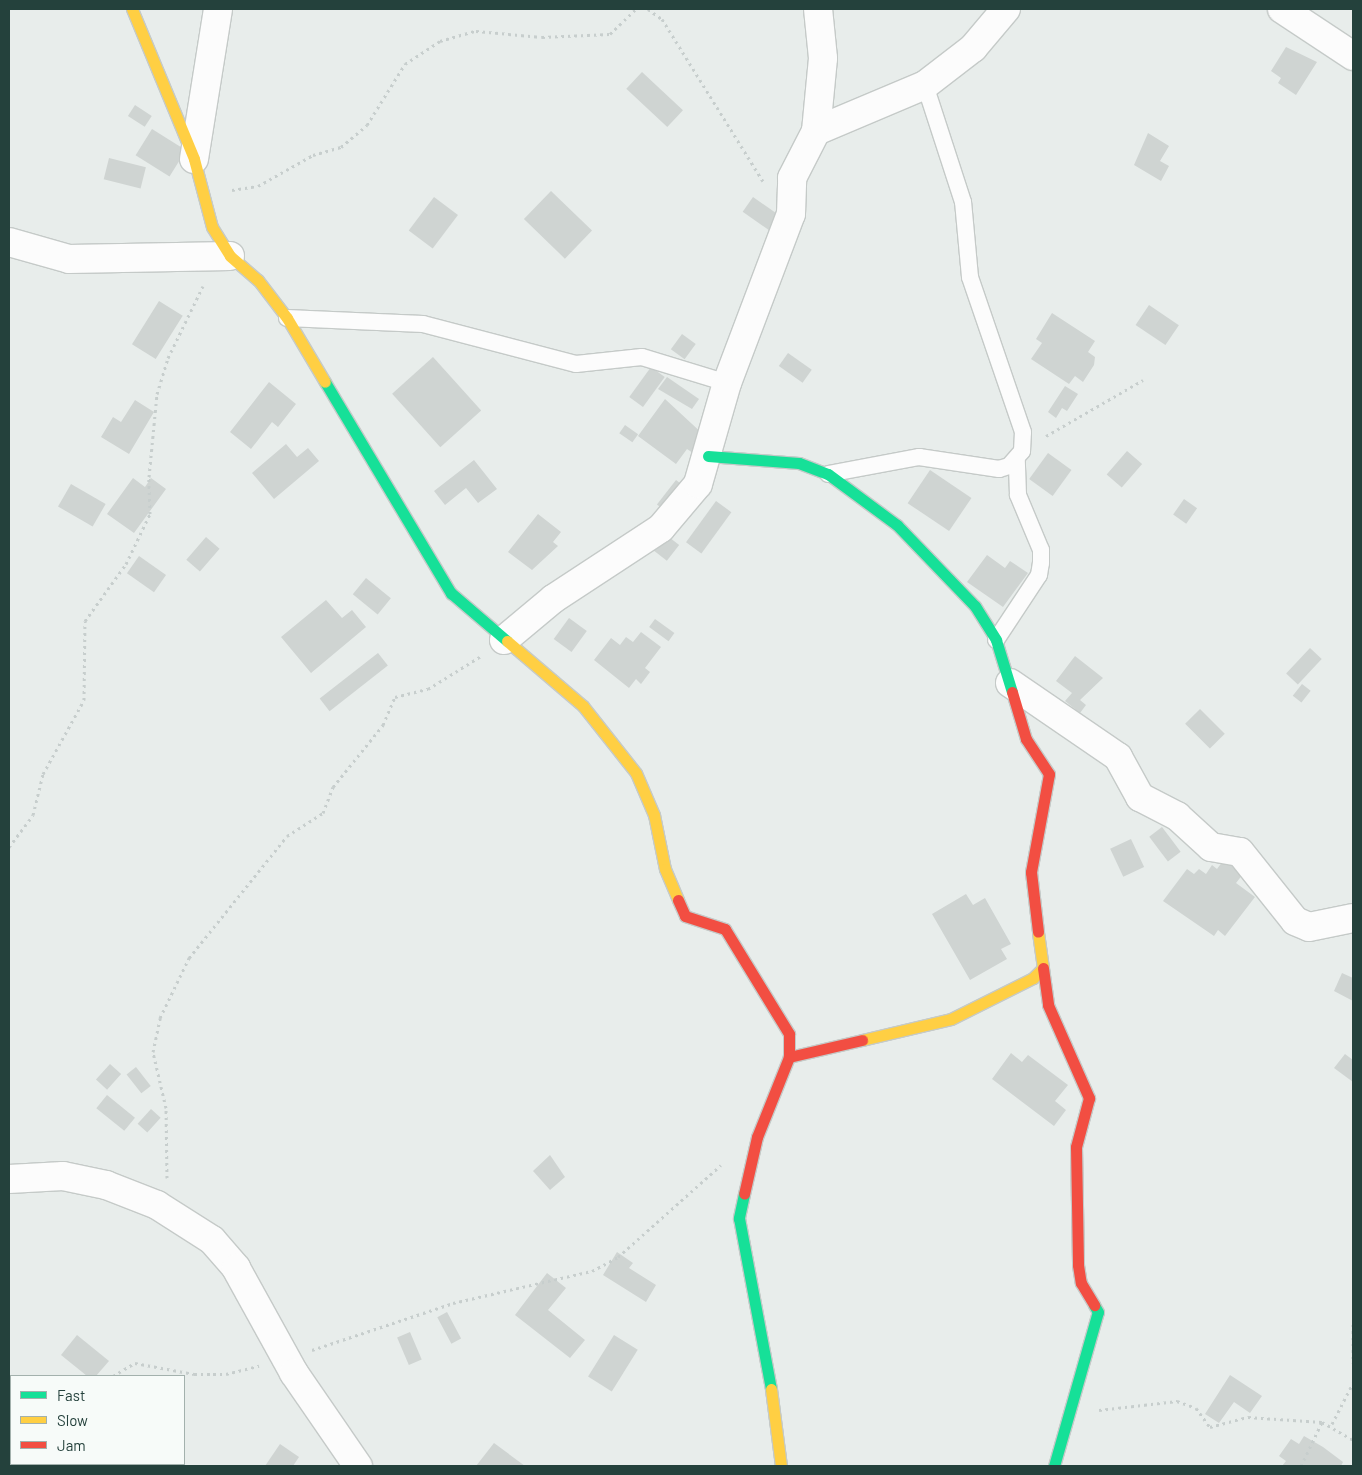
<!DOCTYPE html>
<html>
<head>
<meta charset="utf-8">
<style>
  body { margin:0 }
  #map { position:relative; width:1362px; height:1475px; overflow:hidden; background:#e8edeb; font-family:Barlow,sans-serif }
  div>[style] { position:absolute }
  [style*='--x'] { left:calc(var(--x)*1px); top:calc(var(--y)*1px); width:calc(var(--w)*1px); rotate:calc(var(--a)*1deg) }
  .building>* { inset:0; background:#cfd4d2; transform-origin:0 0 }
  .path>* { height:3px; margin-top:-1.5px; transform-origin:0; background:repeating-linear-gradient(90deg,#c7cecd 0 2.5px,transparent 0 6.5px) }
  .roads { filter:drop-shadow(1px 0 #c5cac8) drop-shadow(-1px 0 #c5cac8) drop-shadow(0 1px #c5cac8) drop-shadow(0 -1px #c5cac8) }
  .lane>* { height:16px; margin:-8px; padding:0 8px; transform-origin:8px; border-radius:8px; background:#fcfcfc }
  .street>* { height:28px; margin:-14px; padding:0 14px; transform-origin:14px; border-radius:14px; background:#fcfcfc }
  .fast>* { height:11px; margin:-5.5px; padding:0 5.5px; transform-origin:5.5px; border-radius:5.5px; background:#16e098 }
  .slow>* { height:11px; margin:-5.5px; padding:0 5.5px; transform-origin:5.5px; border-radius:5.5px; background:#ffcf43 }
  .jam>* { height:11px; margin:-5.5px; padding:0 5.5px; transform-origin:5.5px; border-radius:5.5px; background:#f24e42 }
  span { translate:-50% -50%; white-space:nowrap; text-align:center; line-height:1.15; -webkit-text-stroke:4.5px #f7fbf9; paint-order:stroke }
  .frame { position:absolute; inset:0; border:10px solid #24413c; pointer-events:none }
  .legend { position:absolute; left:10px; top:1375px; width:175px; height:90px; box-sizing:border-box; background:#f7fbf9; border:1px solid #a3b1ad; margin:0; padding:6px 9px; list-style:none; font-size:15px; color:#24413c }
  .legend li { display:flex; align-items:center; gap:10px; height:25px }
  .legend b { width:25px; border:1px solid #a3b1ad }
</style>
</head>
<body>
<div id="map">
  <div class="building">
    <i style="clip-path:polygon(1286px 47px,1317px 62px,1296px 95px,1278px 83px,1281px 78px,1271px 71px)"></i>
    <i style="left:642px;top:72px;width:56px;height:23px;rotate:43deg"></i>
    <i style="left:135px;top:105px;width:20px;height:13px;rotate:33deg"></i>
    <i style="left:152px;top:129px;width:40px;height:31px;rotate:32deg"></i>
    <i style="clip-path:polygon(1148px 133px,1169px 146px,1160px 161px,1169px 166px,1161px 181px,1134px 165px)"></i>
    <i style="left:109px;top:158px;width:38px;height:22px;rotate:14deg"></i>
    <i style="left:551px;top:191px;width:57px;height:39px;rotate:44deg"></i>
    <i style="left:434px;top:197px;width:30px;height:42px;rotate:37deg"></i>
    <i style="left:753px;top:197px;width:35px;height:18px;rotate:35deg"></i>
    <i style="left:159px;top:301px;width:28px;height:51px;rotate:32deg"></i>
    <i style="left:1149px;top:305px;width:36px;height:24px;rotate:34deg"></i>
    <i style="clip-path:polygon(1052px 313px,1095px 341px,1088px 352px,1095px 357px,1094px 365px,1083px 382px,1075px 376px,1069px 384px,1031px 359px,1042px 343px,1036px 339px)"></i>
    <i style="left:682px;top:334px;width:17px;height:19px;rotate:36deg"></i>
    <i style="left:788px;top:353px;width:29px;height:16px;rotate:35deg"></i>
    <i style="left:433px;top:357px;width:72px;height:55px;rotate:48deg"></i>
    <i style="left:651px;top:367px;width:17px;height:37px;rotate:36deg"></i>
    <i style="clip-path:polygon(667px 377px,699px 399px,692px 409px,658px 389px)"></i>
    <i style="clip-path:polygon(269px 382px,296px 404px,278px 427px,272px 422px,251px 449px,230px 432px)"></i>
    <i style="clip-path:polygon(1065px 386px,1078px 394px,1067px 411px,1062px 408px,1056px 418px,1048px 412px)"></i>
    <i style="clip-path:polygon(665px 399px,705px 436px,693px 453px,687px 449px,676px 464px,638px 436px)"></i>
    <i style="clip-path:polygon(135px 400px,154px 412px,129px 454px,101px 437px,113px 417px,121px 422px)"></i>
    <i style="left:625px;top:425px;width:16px;height:10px;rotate:35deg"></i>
    <i style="clip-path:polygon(286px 444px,297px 457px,308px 448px,319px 461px,274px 499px,252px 473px)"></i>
    <i style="left:1127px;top:451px;width:20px;height:31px;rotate:41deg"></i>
    <i style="left:1048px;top:453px;width:29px;height:32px;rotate:36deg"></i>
    <i style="clip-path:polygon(474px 460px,497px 489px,478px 503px,466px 488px,445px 505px,434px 491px)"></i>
    <i style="left:930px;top:470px;width:50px;height:40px;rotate:34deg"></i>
    <i style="clip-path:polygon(133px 478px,145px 487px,151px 478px,166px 489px,134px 533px,107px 514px)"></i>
    <i style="left:676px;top:480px;width:16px;height:31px;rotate:38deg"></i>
    <i style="left:71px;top:484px;width:40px;height:26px;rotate:30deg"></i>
    <i style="left:1184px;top:499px;width:16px;height:19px;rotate:35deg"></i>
    <i style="left:716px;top:501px;width:19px;height:51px;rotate:36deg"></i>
    <i style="clip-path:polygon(538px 514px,561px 532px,553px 542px,558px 546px,532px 570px,508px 552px)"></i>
    <i style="left:665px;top:534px;width:18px;height:20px;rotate:38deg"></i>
    <i style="left:206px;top:537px;width:18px;height:30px;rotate:41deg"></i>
    <i style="clip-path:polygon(987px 555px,1005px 568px,1010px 561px,1028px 573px,1003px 607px,967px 582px)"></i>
    <i style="left:139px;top:556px;width:33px;height:21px;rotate:35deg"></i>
    <i style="left:366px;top:578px;width:32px;height:21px;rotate:39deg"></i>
    <i style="clip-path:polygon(326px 600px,342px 618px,352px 610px,366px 627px,311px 673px,281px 637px)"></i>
    <i style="left:569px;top:618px;width:22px;height:26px;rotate:36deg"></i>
    <i style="left:655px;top:619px;width:24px;height:10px;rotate:36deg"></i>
    <i style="clip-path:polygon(641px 632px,661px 647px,645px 668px,650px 672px,641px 684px,636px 679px,629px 688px,594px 660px,611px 638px,620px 645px,626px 637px,633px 642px)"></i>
    <i style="left:1310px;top:648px;width:16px;height:35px;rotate:43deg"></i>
    <i style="left:378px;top:653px;width:16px;height:74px;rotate:52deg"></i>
    <i style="clip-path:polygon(1075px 656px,1103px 678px,1080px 700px,1086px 705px,1080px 713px,1065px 701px,1072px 693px,1056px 681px)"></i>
    <i style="left:1302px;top:684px;width:11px;height:15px;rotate:38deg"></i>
    <i style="left:1200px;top:709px;width:35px;height:21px;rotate:45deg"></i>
    <i style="left:1162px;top:827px;width:31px;height:16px;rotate:53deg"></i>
    <i style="left:1131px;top:839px;width:31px;height:23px;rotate:65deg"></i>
    <i style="clip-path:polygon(1228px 854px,1247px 869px,1236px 883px,1255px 897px,1225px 936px,1218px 930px,1214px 936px,1163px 901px,1187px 869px,1194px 874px,1199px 869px,1206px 874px,1212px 865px,1217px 869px)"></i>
    <i style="clip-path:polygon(966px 894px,973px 905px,985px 898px,1011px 944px,1001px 949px,1007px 959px,970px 980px,932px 914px)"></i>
    <i style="clip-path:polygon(1342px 973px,1353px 978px,1353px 1001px,1334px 991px)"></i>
    <i style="clip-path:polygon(1011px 1053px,1022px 1062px,1028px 1055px,1068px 1085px,1055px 1101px,1066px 1110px,1054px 1126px,992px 1079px)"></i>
    <i style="clip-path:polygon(1345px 1054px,1353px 1060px,1353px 1082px,1334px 1068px)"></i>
    <i style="left:110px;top:1064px;width:15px;height:21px;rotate:42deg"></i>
    <i style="left:136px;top:1067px;width:24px;height:12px;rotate:52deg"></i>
    <i style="left:107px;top:1095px;width:36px;height:17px;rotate:39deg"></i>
    <i style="left:151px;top:1109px;width:13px;height:20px;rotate:42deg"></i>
    <i style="clip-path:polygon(550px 1155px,565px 1177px,550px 1190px,533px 1171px)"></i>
    <i style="clip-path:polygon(617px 1252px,633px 1263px,629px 1268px,656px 1285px,646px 1302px,603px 1275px)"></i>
    <i style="clip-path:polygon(547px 1273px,566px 1288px,548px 1310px,585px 1340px,570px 1358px,515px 1315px)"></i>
    <i style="left:447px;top:1312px;width:30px;height:11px;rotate:62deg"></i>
    <i style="left:410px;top:1332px;width:30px;height:14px;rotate:67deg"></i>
    <i style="clip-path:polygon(77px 1335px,109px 1361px,96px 1376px,87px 1376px,61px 1355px)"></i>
    <i style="left:614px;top:1335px;width:28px;height:49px;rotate:32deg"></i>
    <i style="clip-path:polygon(1230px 1375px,1262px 1396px,1250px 1413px,1234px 1402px,1219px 1423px,1205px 1414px)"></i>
    <i style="clip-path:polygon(1304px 1436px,1323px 1447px,1343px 1462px,1341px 1466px,1282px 1466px,1286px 1461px,1279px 1456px,1291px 1439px,1299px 1444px)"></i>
    <i style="clip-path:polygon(494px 1443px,525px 1466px,476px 1466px)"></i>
    <i style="clip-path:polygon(280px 1444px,299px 1457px,293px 1466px,265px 1466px)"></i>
  </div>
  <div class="path">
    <i style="--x:648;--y:9;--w:17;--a:36"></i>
    <i style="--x:662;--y:19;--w:191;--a:58.1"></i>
    <i style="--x:232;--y:190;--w:26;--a:-9"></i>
    <i style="--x:258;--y:186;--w:63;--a:-29.4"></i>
    <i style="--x:313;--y:155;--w:29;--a:-16"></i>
    <i style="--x:341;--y:147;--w:34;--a:-40"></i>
    <i style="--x:367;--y:125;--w:72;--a:-58.1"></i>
    <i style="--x:405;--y:64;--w:42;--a:-33.3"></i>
    <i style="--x:440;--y:41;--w:37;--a:-16"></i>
    <i style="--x:476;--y:31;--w:66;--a:5.2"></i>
    <i style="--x:542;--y:37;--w:68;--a:-2.5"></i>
    <i style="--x:610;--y:34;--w:36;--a:-44"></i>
    <i style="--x:1046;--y:436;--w:112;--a:-30"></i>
    <i style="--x:9;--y:847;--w:40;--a:-53"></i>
    <i style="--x:33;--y:815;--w:42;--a:-76.3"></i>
    <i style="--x:43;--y:774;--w:85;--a:-61"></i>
    <i style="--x:84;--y:700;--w:79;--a:-89.3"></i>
    <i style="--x:85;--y:621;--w:70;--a:-54.3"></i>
    <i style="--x:126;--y:564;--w:55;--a:-64.4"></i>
    <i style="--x:150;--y:514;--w:37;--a:-92"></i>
    <i style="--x:149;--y:477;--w:83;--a:-84.5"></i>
    <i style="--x:157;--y:394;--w:38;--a:-73"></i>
    <i style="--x:168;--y:358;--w:80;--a:-64.1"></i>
    <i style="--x:167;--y:1178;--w:70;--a:-90.8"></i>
    <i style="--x:166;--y:1108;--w:57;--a:-103.1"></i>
    <i style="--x:153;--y:1052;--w:35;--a:-78"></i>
    <i style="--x:160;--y:1018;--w:67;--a:-64.2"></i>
    <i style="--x:189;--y:958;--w:156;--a:-51.2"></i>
    <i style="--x:287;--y:836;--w:43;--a:-32.6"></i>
    <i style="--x:323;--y:813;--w:28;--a:-69"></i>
    <i style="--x:333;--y:787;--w:80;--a:-51.1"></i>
    <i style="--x:383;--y:725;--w:30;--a:-67"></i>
    <i style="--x:395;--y:697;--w:34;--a:-14"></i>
    <i style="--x:428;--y:689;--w:62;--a:-31.9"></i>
    <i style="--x:1353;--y:1324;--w:39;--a:90"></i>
    <i style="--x:312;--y:1350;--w:149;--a:-18.4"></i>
    <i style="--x:453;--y:1303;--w:143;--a:-13"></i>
    <i style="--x:592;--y:1271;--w:30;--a:-28"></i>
    <i style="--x:618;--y:1257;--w:138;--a:-41.8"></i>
    <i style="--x:113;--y:1376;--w:26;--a:-31"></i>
    <i style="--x:135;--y:1363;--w:60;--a:10.6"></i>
    <i style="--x:194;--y:1374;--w:32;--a:0"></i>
    <i style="--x:226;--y:1374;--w:34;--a:-14"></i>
    <i style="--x:9;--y:1407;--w:2;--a:-27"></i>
    <i style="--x:1099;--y:1410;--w:79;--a:-6.6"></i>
    <i style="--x:1177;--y:1401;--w:20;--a:20"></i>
    <i style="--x:1196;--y:1408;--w:24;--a:54"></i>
    <i style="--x:1210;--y:1427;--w:39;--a:-15"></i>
    <i style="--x:1248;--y:1417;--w:74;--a:3.9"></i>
    <i style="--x:1322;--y:1422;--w:36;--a:30"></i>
    <i style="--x:1332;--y:1424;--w:46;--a:-62.9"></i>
    <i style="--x:1301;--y:1466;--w:49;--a:-64.5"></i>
  </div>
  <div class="roads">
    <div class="lane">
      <i style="--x:287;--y:318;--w:136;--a:2.5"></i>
      <i style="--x:423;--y:324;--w:158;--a:14.7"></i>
      <i style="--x:576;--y:364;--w:66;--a:-6.1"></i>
      <i style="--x:642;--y:357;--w:89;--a:17"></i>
      <i style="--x:828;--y:474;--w:93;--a:-10.6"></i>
      <i style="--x:919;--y:457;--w:81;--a:8.5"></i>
      <i style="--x:999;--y:469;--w:10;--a:-17"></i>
      <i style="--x:1009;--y:466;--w:20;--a:-49"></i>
      <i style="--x:1022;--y:451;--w:19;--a:-87"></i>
      <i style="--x:1023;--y:432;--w:164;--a:-108.9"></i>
      <i style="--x:970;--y:277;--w:75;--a:-95.3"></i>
      <i style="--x:963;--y:202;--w:123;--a:-108"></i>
      <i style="--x:996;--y:640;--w:78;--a:-56.5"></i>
      <i style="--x:1039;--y:575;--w:12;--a:-81"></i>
      <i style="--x:1041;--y:563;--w:13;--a:-90"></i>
      <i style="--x:1041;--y:550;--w:60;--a:-112.7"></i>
      <i style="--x:1018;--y:495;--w:35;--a:-92"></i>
    </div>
    <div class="street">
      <i style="--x:1282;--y:9;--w:85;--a:33.5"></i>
      <i style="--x:816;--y:131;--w:118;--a:-22.9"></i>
      <i style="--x:925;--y:85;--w:61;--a:-37.6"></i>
      <i style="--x:973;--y:48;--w:51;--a:-49.8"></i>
      <i style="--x:194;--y:159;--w:152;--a:-80.9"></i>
      <i style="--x:9;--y:242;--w:62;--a:15.8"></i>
      <i style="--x:69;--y:259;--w:161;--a:-1.1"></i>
      <i style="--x:504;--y:640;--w:64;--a:-39.9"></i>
      <i style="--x:553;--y:599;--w:129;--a:-33.3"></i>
      <i style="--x:661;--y:528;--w:57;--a:-49.9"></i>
      <i style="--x:698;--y:484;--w:105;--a:-74"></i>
      <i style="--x:727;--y:383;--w:181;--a:-69.3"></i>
      <i style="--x:791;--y:214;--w:36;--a:-88"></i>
      <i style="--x:792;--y:178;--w:53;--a:-62.9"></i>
      <i style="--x:816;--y:131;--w:73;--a:-84.5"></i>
      <i style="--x:823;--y:58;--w:49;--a:-95.8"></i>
      <i style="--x:1010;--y:683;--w:131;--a:34.4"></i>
      <i style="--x:1118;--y:757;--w:46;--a:61.2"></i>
      <i style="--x:1140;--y:797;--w:42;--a:27.2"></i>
      <i style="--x:1177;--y:816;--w:46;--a:42.4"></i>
      <i style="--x:1211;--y:847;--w:29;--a:10"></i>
      <i style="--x:1240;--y:852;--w:88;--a:51.4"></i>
      <i style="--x:1295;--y:921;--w:15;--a:23"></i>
      <i style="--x:1309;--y:927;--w:45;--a:-11.6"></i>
      <i style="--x:9;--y:1179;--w:54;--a:-3.2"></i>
      <i style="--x:63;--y:1176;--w:44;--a:11.8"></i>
      <i style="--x:106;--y:1185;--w:55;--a:21.4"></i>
      <i style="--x:157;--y:1205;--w:65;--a:32.5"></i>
      <i style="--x:212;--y:1240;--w:37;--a:49"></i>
      <i style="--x:236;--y:1268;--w:120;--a:61.1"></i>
      <i style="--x:294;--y:1373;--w:113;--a:55.5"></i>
    </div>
    <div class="fast">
      <i style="--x:325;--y:382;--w:246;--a:59.2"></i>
      <i style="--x:451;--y:593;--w:74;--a:40.6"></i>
      <i style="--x:708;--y:456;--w:91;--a:4.4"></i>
      <i style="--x:799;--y:463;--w:31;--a:21"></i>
      <i style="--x:828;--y:474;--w:86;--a:36.5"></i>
      <i style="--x:897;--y:525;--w:112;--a:46.1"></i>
      <i style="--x:975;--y:606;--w:40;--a:58"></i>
      <i style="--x:996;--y:640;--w:54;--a:72.9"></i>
      <i style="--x:744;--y:1194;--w:25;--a:102"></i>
      <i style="--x:739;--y:1218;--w:174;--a:79.4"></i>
      <i style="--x:1054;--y:1466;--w:160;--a:-74.1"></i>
      <i style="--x:1098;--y:1312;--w:8;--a:-120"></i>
    </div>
    <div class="slow">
      <i style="--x:132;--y:9;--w:162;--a:67.5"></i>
      <i style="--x:194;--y:159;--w:70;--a:75.2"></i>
      <i style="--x:212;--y:227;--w:34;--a:58"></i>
      <i style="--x:230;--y:256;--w:37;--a:41"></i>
      <i style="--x:258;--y:280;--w:48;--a:52.7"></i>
      <i style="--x:287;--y:318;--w:74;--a:59.3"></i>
      <i style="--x:507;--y:641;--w:100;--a:40.5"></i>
      <i style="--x:583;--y:706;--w:85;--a:51.7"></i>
      <i style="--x:636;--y:773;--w:46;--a:66.8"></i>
      <i style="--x:654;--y:815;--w:55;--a:78.5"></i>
      <i style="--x:665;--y:869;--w:34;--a:67"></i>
      <i style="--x:862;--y:1040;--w:91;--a:-13.3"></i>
      <i style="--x:951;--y:1019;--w:92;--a:-26.6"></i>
      <i style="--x:1033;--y:978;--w:14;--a:-45"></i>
      <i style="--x:1043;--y:968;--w:36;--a:-98"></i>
      <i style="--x:771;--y:1389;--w:78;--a:82.6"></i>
    </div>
    <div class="jam">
      <i style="--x:1012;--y:692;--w:49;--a:73.4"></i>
      <i style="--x:1026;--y:739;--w:42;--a:56.7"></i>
      <i style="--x:1049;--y:774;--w:100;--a:100.4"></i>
      <i style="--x:1031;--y:872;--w:60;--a:83.3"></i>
      <i style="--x:678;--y:900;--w:17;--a:66"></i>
      <i style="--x:685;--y:916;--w:42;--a:18"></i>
      <i style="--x:725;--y:929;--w:123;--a:58.6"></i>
      <i style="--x:789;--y:1034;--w:23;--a:90"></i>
      <i style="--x:789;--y:1057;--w:86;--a:111.8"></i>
      <i style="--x:757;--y:1137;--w:58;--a:102.8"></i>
      <i style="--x:1043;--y:968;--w:37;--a:82"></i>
      <i style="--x:1048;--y:1005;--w:102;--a:66.2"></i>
      <i style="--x:1089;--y:1098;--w:51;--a:104.9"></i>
      <i style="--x:1076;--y:1147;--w:118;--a:89"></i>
      <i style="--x:1078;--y:1265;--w:18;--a:81"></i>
      <i style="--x:1081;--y:1283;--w:26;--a:59"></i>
      <i style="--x:789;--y:1057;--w:75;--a:-13.1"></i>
    </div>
  </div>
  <div class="frame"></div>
  <ul class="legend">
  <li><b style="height:6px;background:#16e098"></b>Fast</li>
  <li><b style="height:6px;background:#ffcf43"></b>Slow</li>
  <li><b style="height:6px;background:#f24e42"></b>Jam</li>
  </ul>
</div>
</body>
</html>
